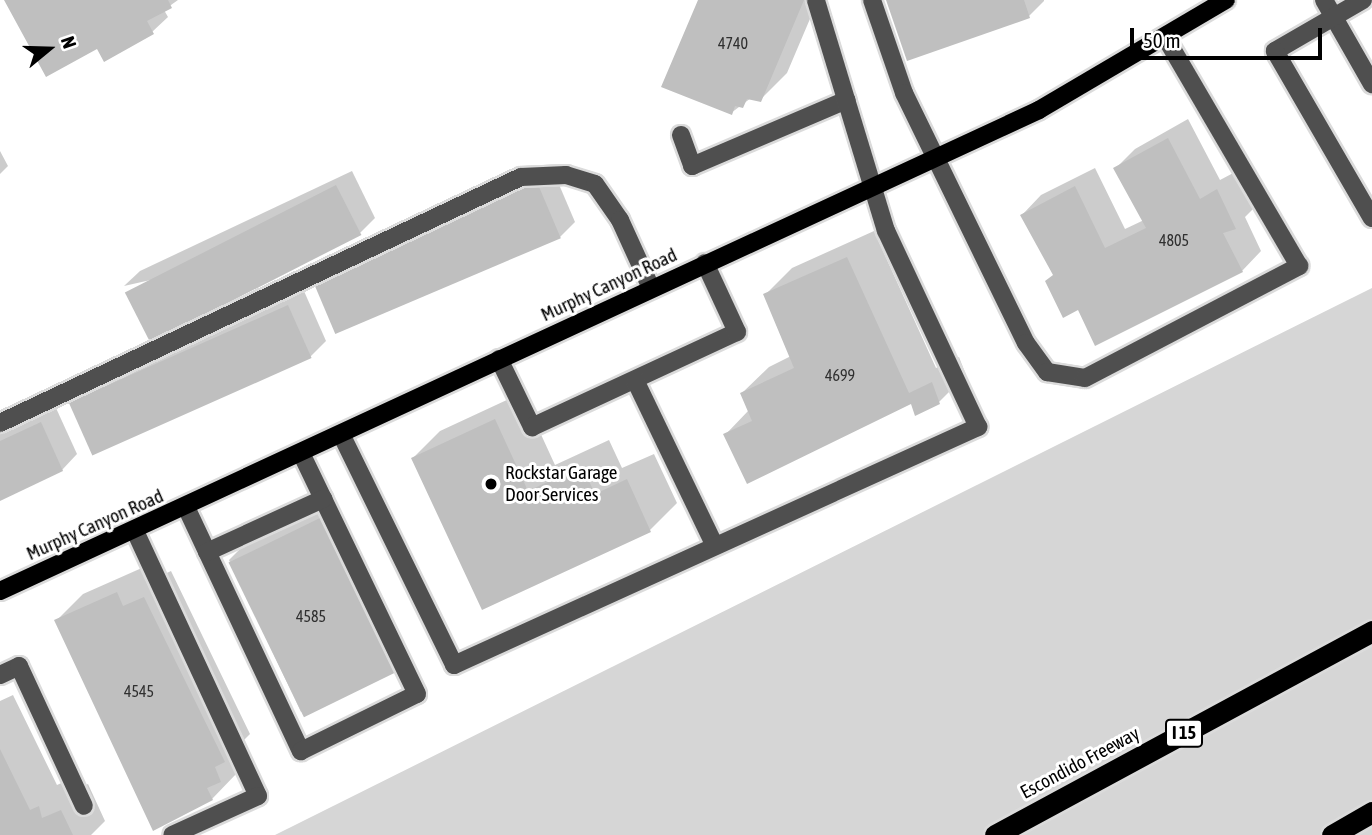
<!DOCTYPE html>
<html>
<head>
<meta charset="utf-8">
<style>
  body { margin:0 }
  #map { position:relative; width:1372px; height:835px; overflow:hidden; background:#fff; font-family:"Asap Condensed",sans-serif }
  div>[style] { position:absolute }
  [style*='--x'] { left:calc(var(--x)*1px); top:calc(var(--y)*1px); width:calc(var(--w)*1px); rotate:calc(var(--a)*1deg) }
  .green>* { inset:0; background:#d6d6d6 }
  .shadow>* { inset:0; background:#0003 }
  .building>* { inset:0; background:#bfbfbf; transform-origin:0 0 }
  .roads { filter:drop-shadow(2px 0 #dbdbdb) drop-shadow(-2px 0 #dbdbdb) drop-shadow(0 2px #dbdbdb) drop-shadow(0 -2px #dbdbdb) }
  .minor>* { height:18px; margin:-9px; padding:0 9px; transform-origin:9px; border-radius:9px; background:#4f4f4f }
  .major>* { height:18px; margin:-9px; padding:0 9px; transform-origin:9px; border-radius:9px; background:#000 }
  .highway>* { height:21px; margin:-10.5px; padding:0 10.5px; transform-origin:10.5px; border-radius:10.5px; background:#000 }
  .dots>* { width:19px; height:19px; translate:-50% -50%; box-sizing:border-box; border:4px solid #fff; border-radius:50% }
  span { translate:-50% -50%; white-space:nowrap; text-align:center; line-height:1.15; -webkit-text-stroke:6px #fff; paint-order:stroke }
  .number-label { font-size:16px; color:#303030 }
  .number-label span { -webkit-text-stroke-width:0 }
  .shield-label span { padding:2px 5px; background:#fff; border:2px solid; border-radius:5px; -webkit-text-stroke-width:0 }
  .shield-label { font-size:18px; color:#000; font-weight:700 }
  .street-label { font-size:19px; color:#000 }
  .poi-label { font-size:19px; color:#000 }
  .left { translate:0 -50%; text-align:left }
  .north { position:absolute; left:14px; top:14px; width:70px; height:70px; -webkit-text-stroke:5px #fff; paint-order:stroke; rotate:71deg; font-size:19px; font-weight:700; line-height:28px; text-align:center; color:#000 }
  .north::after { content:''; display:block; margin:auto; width:24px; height:32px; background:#000; clip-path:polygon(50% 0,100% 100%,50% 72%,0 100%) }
  .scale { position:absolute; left:1130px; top:28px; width:192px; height:32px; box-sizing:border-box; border:4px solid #000; border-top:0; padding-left:9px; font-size:21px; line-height:24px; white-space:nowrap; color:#000; -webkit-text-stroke:5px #fff; paint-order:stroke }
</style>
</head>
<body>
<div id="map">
  <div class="green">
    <i style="clip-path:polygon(1372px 288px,1372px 835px,275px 835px)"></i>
  </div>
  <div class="shadow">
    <i style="clip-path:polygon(6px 0,178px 0,164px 10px,168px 17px,152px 32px,98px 47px)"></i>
    <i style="clip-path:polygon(700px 0,818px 0,787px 73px,760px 100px,751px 98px,731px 113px)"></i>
    <i style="clip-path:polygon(887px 0,1044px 0,1044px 1px,1029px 16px)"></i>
    <i style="clip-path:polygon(1188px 119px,1220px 180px,1237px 171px,1255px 207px,1245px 217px,1261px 251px,1242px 271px,1079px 308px,1022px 215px,1041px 195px,1095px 168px,1125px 229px,1144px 220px,1116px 168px,1135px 149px)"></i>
    <i style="clip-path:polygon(0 151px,8px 166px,0 174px)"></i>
    <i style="clip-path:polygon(552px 168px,575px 222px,560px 237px,318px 287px,333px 272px)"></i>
    <i style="clip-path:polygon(352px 171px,375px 218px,360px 233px,124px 286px,140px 271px)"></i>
    <i style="clip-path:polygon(874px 231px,936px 368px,959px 357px,966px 375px,939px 402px,916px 413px,912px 402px,725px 435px,749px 410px,742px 393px,769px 367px,791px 356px,765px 295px,792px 268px)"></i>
    <i style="clip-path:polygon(304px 291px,326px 341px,311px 356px,71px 404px,86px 389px)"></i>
    <i style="clip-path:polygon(522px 393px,555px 465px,609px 440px,622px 468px,654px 454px,677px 503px,650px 530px,413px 458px,440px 431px)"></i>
    <i style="clip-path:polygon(56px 408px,77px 454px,62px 470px,0 499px,0 434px)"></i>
    <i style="clip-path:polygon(337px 503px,410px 655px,395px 670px,301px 712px,229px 560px,244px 545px)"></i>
    <i style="clip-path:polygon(144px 567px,150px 581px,171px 571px,250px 734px,242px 742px,238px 772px,212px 799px,56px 621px,83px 594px)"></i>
    <i style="clip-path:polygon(13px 695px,57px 785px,66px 781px,69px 792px,88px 784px,105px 821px,91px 835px,0 835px,0 701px)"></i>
  </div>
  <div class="building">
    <i style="clip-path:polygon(4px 0,168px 0,172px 8px,147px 21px,154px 34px,104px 62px,97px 49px,46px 77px)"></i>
    <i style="clip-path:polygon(698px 0,804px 0,761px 102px,747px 99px,743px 108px,735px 106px,732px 115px,661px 87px)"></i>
    <i style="clip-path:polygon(886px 0,1024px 0,1030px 18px,907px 61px)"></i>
    <i style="clip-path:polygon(1168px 138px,1200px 199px,1217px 189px,1236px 229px,1223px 233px,1243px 272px,1095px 346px,1078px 310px,1063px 318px,1045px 281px,1053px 275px,1020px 215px,1075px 186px,1105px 248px,1146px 228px,1113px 168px)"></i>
    <i style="left:537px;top:182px;width:61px;height:245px;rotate:67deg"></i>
    <i style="left:336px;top:185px;width:56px;height:237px;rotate:63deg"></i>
    <i style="clip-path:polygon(847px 257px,909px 393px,932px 382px,940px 404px,915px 416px,911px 404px,747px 484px,723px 434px,752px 421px,740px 393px,794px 368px,763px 294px)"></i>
    <i style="left:288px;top:305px;width:58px;height:240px;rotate:66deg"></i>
    <i style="clip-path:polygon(495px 419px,528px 491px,582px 466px,595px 494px,627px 479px,651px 532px,482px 610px,411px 458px)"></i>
    <i style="clip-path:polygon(41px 422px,63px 471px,0 501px,0 441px)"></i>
    <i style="left:322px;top:517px;width:172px;height:104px;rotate:64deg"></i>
    <i style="clip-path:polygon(117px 592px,123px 606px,144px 597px,225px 762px,215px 767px,221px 782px,207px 788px,213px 800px,153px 831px,54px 620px)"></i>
    <i style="clip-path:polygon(0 749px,30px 810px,39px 806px,42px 818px,61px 810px,73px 835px,0 835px)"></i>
  </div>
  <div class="roads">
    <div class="minor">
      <i style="--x:872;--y:0;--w:98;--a:71"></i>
      <i style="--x:904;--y:93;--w:278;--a:64"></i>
      <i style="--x:1026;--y:343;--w:36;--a:54"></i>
      <i style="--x:1047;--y:372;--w:38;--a:9"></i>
      <i style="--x:1085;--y:378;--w:242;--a:-27.6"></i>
      <i style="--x:1299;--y:266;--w:264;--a:-120.3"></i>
      <i style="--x:1324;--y:0;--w:97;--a:60.3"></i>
      <i style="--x:1363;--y:0;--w:102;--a:149.9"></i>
      <i style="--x:1275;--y:51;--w:193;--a:59.9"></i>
      <i style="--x:681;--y:135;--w:33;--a:70"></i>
      <i style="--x:692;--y:166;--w:168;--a:-23.1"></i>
      <i style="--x:499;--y:359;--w:76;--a:64.1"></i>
      <i style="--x:532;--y:427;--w:226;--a:-24.9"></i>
      <i style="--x:737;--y:332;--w:76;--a:-114.9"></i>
      <i style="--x:635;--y:380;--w:184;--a:64.3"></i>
      <i style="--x:0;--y:423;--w:576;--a:-25.28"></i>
      <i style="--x:521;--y:177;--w:45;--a:-2.5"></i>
      <i style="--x:566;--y:175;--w:30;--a:17"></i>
      <i style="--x:595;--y:184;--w:44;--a:55.2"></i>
      <i style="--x:620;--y:220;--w:75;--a:65.5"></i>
      <i style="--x:341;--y:434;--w:257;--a:63.9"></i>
      <i style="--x:454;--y:665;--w:576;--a:-24.43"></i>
      <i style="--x:978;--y:427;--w:217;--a:-115.1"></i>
      <i style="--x:886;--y:231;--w:241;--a:-106.9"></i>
      <i style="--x:186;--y:507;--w:270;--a:64.8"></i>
      <i style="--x:301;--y:751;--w:129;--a:-26.2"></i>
      <i style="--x:417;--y:694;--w:267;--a:-115.7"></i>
      <i style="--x:135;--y:531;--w:292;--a:65.1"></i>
      <i style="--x:258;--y:796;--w:94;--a:155.6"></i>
      <i style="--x:207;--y:552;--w:128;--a:-24.6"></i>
      <i style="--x:0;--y:675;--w:21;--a:-25"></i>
      <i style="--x:19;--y:666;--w:154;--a:65.1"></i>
    </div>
    <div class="major">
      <i style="--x:0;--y:591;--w:1145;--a:-24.84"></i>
      <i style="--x:1039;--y:110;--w:217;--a:-30.5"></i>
    </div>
    <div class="highway">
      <i style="--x:995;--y:835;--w:429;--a:-28.4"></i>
      <i style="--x:1332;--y:835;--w:46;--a:-29.9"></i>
    </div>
  </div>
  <div class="dots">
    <i style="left:491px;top:484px;background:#000"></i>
  </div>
  <div class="number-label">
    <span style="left:733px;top:43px">4740</span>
    <span style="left:1174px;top:240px">4805</span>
    <span style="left:840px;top:375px">4699</span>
    <span style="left:311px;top:616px">4585</span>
    <span style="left:139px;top:691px">4545</span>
  </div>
  <div class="shield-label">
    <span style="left:1184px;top:733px">I 15</span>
  </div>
  <div class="street-label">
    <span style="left:609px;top:285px;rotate:-25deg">Murphy Canyon Road</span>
    <span style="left:95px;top:525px;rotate:-24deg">Murphy Canyon Road</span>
    <span style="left:1080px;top:763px;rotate:-28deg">Escondido Freeway</span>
  </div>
  <div class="poi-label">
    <span class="left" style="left:505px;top:484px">Rockstar Garage<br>Door Services</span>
  </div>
  <div class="north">N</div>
  <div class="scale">50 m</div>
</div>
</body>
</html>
